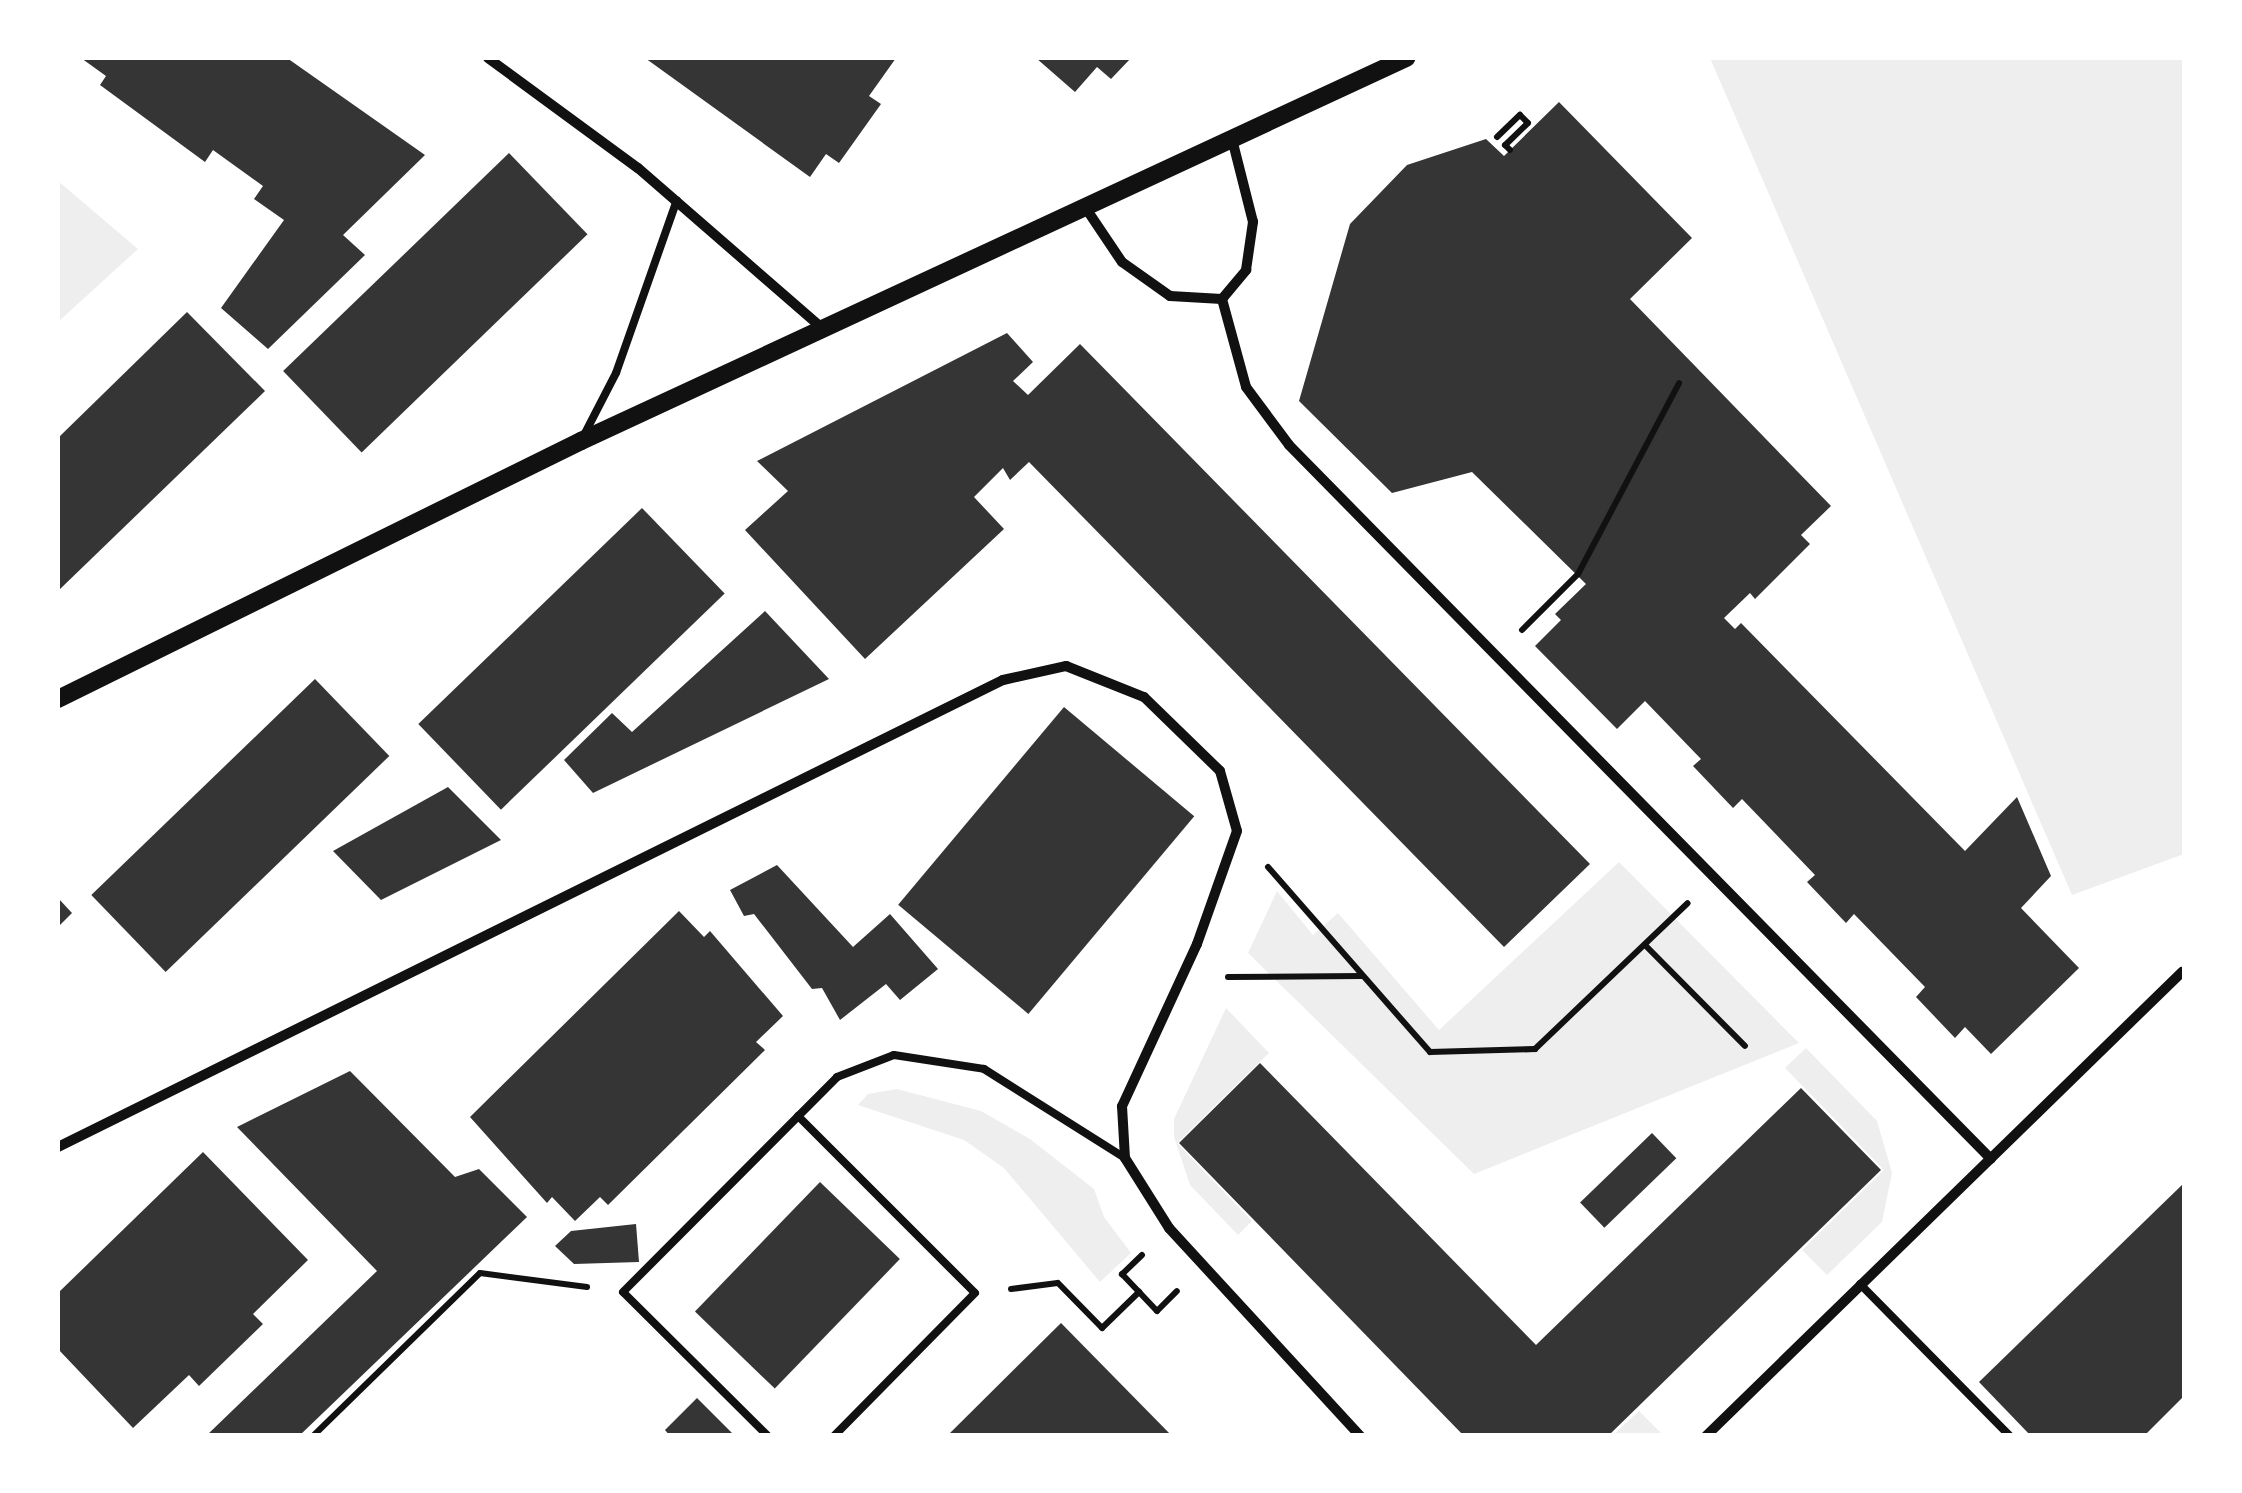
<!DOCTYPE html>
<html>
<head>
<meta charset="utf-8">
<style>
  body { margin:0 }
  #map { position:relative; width:2242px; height:1493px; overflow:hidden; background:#fff; font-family:"Fira Sans",sans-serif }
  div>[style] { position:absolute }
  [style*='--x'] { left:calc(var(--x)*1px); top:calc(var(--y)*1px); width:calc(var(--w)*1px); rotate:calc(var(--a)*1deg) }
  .green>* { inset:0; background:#eee }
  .building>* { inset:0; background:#353535; transform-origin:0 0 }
  .path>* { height:6px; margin:-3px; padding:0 3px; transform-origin:3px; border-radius:3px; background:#111 }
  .service>* { height:8px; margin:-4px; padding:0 4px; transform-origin:4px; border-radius:4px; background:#111 }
  .minor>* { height:10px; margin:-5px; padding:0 5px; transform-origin:5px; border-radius:5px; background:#111 }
  .tertiary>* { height:18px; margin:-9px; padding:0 9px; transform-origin:9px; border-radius:9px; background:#111 }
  span { translate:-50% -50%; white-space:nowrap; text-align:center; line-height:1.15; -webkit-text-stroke:8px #fff; paint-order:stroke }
  .frame { position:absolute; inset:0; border:60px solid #fff; pointer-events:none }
</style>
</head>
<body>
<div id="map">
  <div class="green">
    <i style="clip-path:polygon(1710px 58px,2184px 58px,2184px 854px,2072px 895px)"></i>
    <i style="clip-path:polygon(58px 181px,138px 249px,58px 322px)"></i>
    <i style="clip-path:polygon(1619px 862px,1799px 1043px,1474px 1174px,1248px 953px,1277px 891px,1313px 935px,1338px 913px,1439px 1030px)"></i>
    <i style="clip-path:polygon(1226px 1008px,1269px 1053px,1177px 1143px,1252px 1221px,1238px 1235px,1190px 1185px,1174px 1137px,1174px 1119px)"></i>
    <i style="clip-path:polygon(1806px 1048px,1877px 1121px,1892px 1173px,1882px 1222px,1827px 1275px,1802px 1250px,1884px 1170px,1785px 1068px)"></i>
    <i style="clip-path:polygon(897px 1089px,981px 1111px,1030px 1139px,1094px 1189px,1104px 1217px,1131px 1253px,1100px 1282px,1004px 1168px,964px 1140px,858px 1105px,868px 1094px)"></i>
    <i style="clip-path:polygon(1639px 1411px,1663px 1435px,1613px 1435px)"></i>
  </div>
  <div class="building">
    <i style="clip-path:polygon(81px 58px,287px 58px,425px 155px,343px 235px,365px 255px,268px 349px,221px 308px,284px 220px,254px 199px,263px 186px,213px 150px,205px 162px,100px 85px,106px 76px)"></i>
    <i style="clip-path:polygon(645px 58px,896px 58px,869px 96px,881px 104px,839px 163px,826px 154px,810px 177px)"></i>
    <i style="clip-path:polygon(1036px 58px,1131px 58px,1111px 79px,1097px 67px,1075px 92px)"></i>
    <i style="clip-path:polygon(1559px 102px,1692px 238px,1630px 299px,1831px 506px,1801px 535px,1810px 544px,1755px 599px,1750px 593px,1724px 618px,1735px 629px,1741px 623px,1965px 851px,2017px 797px,2051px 876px,2021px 908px,2079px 968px,1991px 1054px,1965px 1027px,1955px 1038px,1916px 997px,1925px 987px,1854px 914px,1846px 923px,1807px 882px,1815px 875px,1742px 799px,1733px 808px,1693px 766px,1701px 759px,1645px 701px,1617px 729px,1535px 646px,1561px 620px,1555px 614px,1586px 584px,1472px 472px,1392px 493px,1299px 401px,1350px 224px,1407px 165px,1486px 139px,1504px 156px)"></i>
    <i style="left:509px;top:153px;width:113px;height:314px;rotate:46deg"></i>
    <i style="clip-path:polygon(187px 312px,265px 391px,58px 591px,58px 438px)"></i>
    <i style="clip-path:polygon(1007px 333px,1033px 362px,1013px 381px,1028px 395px,1080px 344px,1590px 864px,1504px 947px,1029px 462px,1010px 480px,1003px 468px,974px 497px,1004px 529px,865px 659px,745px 530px,788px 491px,757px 461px)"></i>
    <i style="left:642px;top:508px;width:119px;height:311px;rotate:46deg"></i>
    <i style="clip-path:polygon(765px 611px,829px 679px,593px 793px,564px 760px,612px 713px,632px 732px)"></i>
    <i style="left:315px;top:679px;width:107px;height:311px;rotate:46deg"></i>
    <i style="left:1064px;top:707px;width:170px;height:258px;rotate:40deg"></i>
    <i style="clip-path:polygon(448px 787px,501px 840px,381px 900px,333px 851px)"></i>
    <i style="clip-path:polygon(777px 865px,853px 947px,890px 914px,938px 969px,900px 1000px,886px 984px,840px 1020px,822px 988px,812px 989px,754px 914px,744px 916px,730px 890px)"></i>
    <i style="clip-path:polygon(58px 898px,72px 913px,58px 927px)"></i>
    <i style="clip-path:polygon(679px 911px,704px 937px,710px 931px,783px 1016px,756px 1042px,765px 1050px,608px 1205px,600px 1197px,575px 1221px,552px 1197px,547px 1203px,470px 1117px)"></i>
    <i style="clip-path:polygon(1260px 1063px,1536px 1345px,1801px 1088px,1881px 1170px,1608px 1436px,1464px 1436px,1179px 1143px)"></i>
    <i style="clip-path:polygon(350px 1071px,455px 1177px,479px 1169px,527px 1217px,299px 1436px,206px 1436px,377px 1271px,237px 1127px)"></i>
    <i style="left:1652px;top:1133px;width:35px;height:100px;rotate:46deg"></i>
    <i style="clip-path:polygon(203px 1152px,308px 1260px,253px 1314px,263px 1324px,199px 1386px,189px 1375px,133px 1428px,58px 1349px,58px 1293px)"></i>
    <i style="left:820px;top:1182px;width:111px;height:180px;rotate:44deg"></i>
    <i style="clip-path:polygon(2184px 1183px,2184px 1396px,2144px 1436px,2031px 1436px,1979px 1382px)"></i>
    <i style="clip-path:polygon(636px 1224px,639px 1262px,574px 1264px,555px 1246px,571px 1231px)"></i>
    <i style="clip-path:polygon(1061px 1323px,1172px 1436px,947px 1436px)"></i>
    <i style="clip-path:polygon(697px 1398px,735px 1436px,670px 1436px,665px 1430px)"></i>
  </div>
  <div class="path">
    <i style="--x:1497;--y:137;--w:32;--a:-44"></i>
    <i style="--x:1520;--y:115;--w:11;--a:45"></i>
    <i style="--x:1528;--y:123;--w:32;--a:136"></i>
    <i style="--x:1505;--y:145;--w:7;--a:45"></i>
    <i style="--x:1522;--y:630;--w:79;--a:-45"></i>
    <i style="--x:1578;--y:574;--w:216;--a:-62.1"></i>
    <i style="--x:1268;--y:867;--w:246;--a:48.8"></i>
    <i style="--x:1430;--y:1052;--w:105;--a:-1.6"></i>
    <i style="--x:1535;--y:1049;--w:211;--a:-43.7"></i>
    <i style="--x:1645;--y:945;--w:142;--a:45.3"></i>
    <i style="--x:1228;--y:977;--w:134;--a:-0.4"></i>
    <i style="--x:1142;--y:1255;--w:28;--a:136"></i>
    <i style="--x:1122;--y:1274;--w:51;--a:46.6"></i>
    <i style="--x:1157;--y:1311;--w:28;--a:-45"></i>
    <i style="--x:1011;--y:1289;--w:47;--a:-7.3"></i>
    <i style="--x:1058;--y:1283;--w:63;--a:45.6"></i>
    <i style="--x:1102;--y:1328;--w:52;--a:-44.2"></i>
    <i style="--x:313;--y:1436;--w:233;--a:-44.3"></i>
    <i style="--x:480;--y:1273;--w:108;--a:7.5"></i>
  </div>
  <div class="service">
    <i style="--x:583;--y:437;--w:72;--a:-62.7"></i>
    <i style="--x:616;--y:373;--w:183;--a:-70.6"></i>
    <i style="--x:798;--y:1116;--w:250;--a:45"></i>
    <i style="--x:975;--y:1293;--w:201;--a:134.6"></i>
    <i style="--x:1860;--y:1284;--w:214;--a:45.4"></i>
    <i style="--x:768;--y:1436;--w:204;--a:-135.2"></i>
    <i style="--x:623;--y:1292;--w:303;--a:-45.1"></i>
    <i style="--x:837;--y:1077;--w:61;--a:-21.1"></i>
    <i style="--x:894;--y:1055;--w:91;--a:8.8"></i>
    <i style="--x:984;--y:1069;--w:167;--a:32.3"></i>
  </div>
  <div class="minor">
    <i style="--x:488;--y:58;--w:186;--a:36.3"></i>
    <i style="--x:638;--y:168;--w:245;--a:41"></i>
    <i style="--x:1085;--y:207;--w:66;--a:56.1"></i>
    <i style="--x:1122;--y:262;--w:59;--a:35.3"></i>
    <i style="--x:1170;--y:296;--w:52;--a:3.3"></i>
    <i style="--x:1222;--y:299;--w:38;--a:-50"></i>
    <i style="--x:1246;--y:270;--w:49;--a:-81.7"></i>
    <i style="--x:1253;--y:222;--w:86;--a:-104.2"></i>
    <i style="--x:1222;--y:299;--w:91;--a:74.7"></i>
    <i style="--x:1246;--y:387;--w:72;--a:53.4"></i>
    <i style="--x:1289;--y:445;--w:1001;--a:45.49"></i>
    <i style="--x:58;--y:1147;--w:1054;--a:-26.3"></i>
    <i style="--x:1003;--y:680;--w:65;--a:-12.5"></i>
    <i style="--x:1066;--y:666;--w:84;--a:21.7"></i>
    <i style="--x:1144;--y:697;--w:106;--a:44.2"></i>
    <i style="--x:1220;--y:771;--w:62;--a:74.2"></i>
    <i style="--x:1237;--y:831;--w:120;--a:109.5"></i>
    <i style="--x:1197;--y:944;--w:179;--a:114.8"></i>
    <i style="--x:1122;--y:1106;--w:52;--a:86.7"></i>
    <i style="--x:1125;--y:1158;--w:83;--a:57.8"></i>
    <i style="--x:1169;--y:1228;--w:282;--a:47.4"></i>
    <i style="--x:1706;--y:1436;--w:665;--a:-44.27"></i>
  </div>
  <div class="tertiary">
    <i style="--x:58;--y:699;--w:583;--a:-26.26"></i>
    <i style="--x:581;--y:441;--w:910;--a:-24.9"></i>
  </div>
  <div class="frame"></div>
</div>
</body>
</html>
